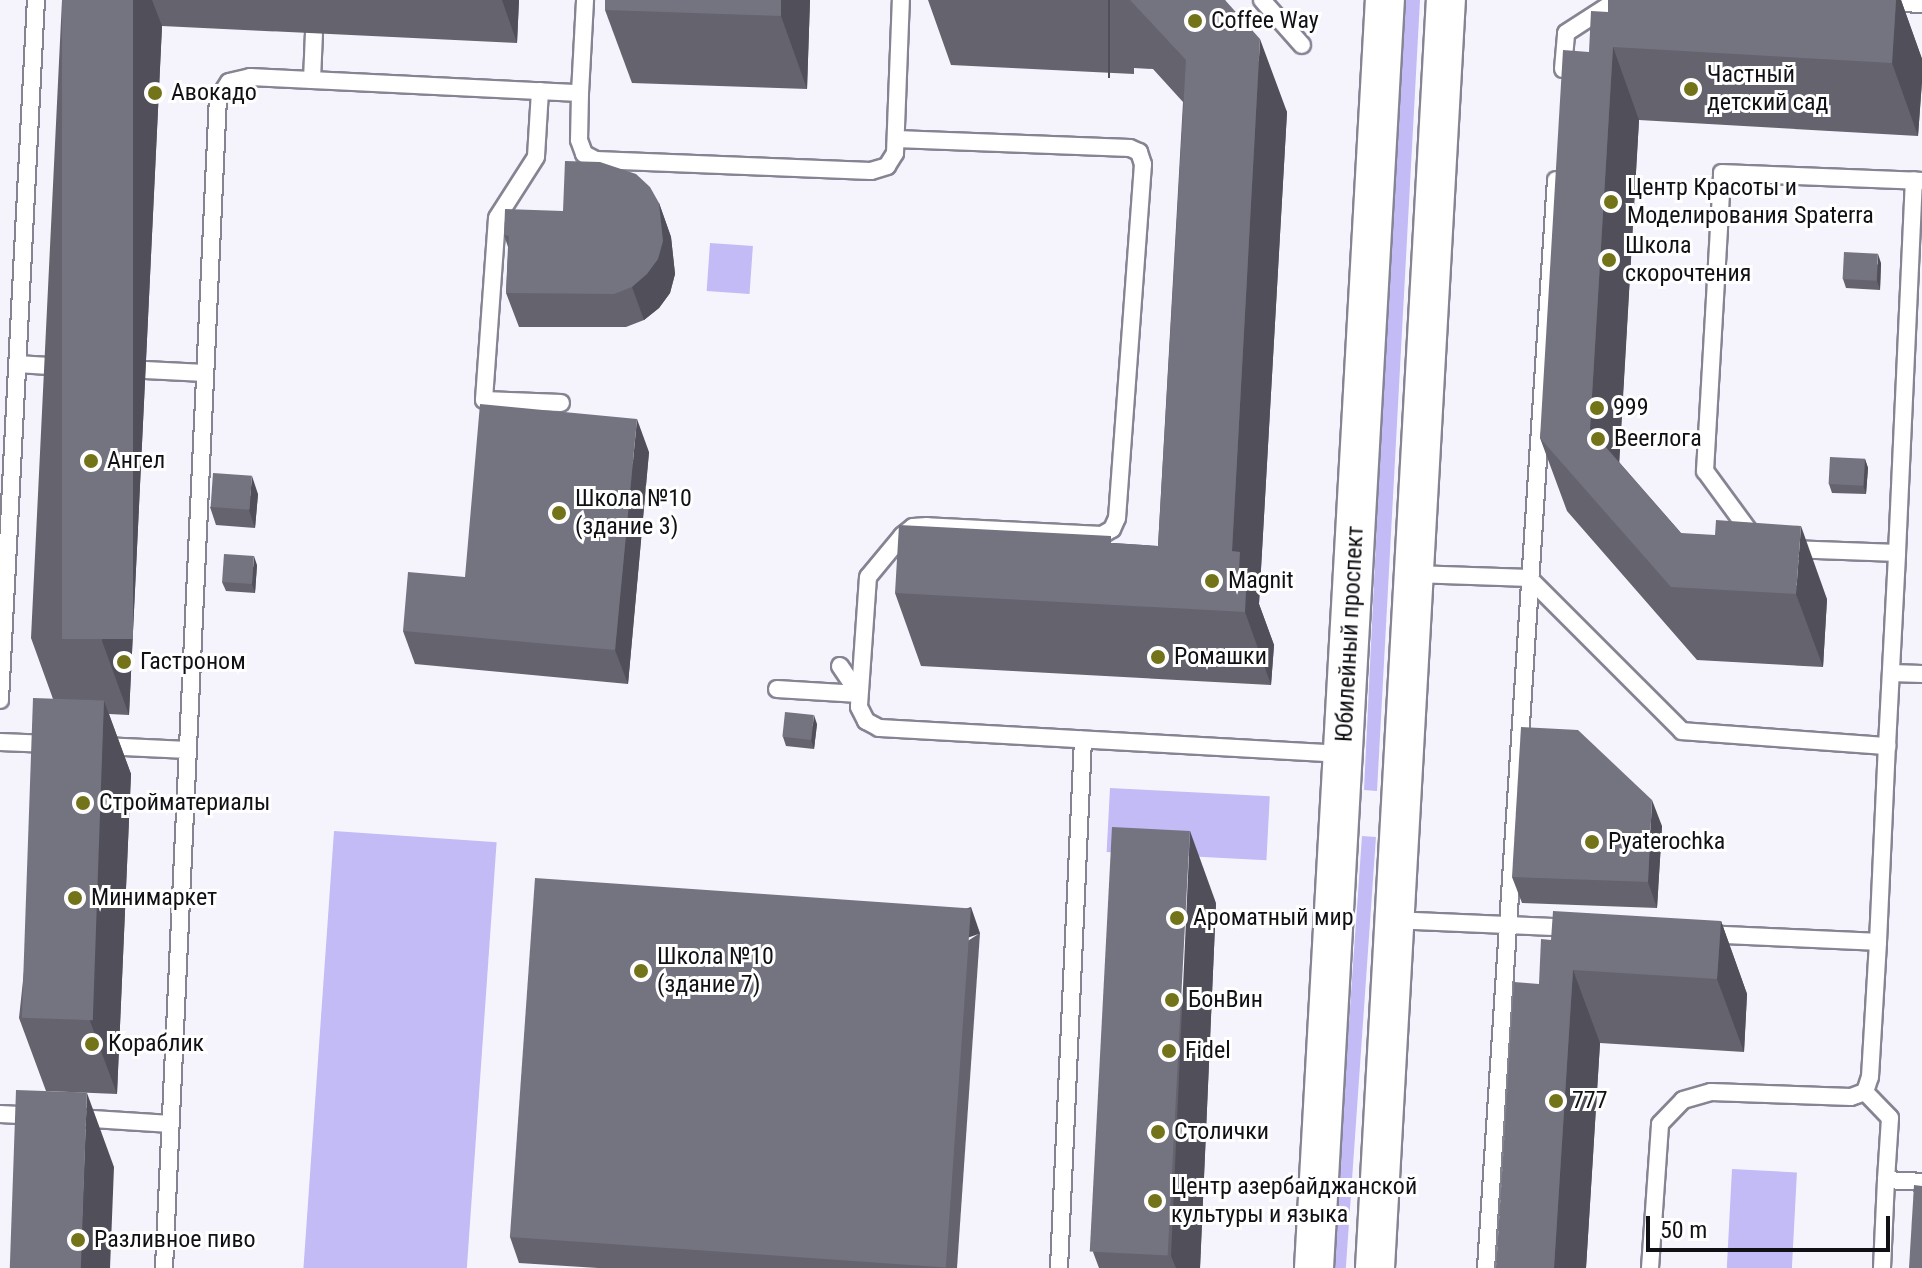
<!DOCTYPE html>
<html>
<head>
<meta charset="utf-8">
<style>
  body { margin:0 }
  #map { position:relative; width:1922px; height:1268px; overflow:hidden; background:#f5f4fd; font-family:"Roboto Condensed",sans-serif }
  div>[style] { position:absolute }
  [style*='--x'] { left:calc(var(--x)*1px); top:calc(var(--y)*1px); width:calc(var(--w)*1px); rotate:calc(var(--a)*1deg) }
  .green>* { inset:0; background:#c2bbf5; transform-origin:0 0 }
  .roads { filter:drop-shadow(2px 0 #858492) drop-shadow(-2px 0 #858492) drop-shadow(0 2px #858492) drop-shadow(0 -2px #858492) }
  .service>* { height:16px; margin:-8px; padding:0 8px; transform-origin:8px; border-radius:8px; background:#fff }
  .tertiary>* { height:38px; margin:-19px; padding:0 19px; transform-origin:19px; border-radius:19px; background:#fff }
  .wall>* { inset:0; background:#64636e }
  .shaded-wall>* { inset:0; background:#51505a; transform-origin:0 0 }
  .building>* { inset:0; background:#747380; transform-origin:0 0 }
  .dots>* { width:22px; height:22px; translate:-50% -50%; box-sizing:border-box; border:4px solid #fff; border-radius:50% }
  span { translate:-50% -50%; white-space:nowrap; text-align:center; line-height:1.15; -webkit-text-stroke:6px #fff; paint-order:stroke }
  .poi-label { font-size:24px; color:#101015 }
  .left { translate:0 -50%; text-align:left }
  .street-label { font-size:24px; color:#101015 }
  .scale { position:absolute; left:1646px; top:1216px; width:244px; height:36px; box-sizing:border-box; border:4px solid #101015; border-top:0; padding-left:10px; font-size:24px; line-height:28px; white-space:nowrap; color:#101015; -webkit-text-stroke:6px #fff; paint-order:stroke }
</style>
</head>
<body>
<div id="map">
  <div class="green">
    <i style="clip-path:polygon(1402px 0,1420px 0,1377px 791px,1364px 790px)"></i>
    <i style="left:710px;top:243px;width:43px;height:48px;rotate:4deg"></i>
    <i style="left:1110px;top:788px;width:160px;height:64px;rotate:3deg"></i>
    <i style="left:334px;top:831px;width:163px;height:438px;rotate:4deg"></i>
    <i style="left:1362px;top:836px;width:14px;height:433px;rotate:4deg"></i>
    <i style="left:1732px;top:1169px;width:65px;height:99px;rotate:3deg"></i>
  </div>
  <div class="roads">
    <div class="service">
      <i style="--x:1262;--y:0;--w:60;--a:48.4"></i>
      <i style="--x:1838;--y:0;--w:84;--a:2.7"></i>
      <i style="--x:1563;--y:69;--w:36;--a:-85"></i>
      <i style="--x:1566;--y:33;--w:61;--a:-32.9"></i>
      <i style="--x:312;--y:80;--w:47;--a:-87.6"></i>
      <i style="--x:540;--y:91;--w:66;--a:93.5"></i>
      <i style="--x:536;--y:157;--w:72;--a:122.6"></i>
      <i style="--x:497;--y:218;--w:182;--a:94.1"></i>
      <i style="--x:484;--y:400;--w:77;--a:2.2"></i>
      <i style="--x:580;--y:93;--w:47;--a:91.2"></i>
      <i style="--x:579;--y:140;--w:15;--a:70"></i>
      <i style="--x:584;--y:154;--w:13;--a:27"></i>
      <i style="--x:596;--y:160;--w:275;--a:2.3"></i>
      <i style="--x:871;--y:171;--w:17;--a:-17"></i>
      <i style="--x:887;--y:166;--w:15;--a:-58"></i>
      <i style="--x:895;--y:153;--w:153;--a:-87.8"></i>
      <i style="--x:896;--y:139;--w:234;--a:2.2"></i>
      <i style="--x:1130;--y:148;--w:10;--a:24"></i>
      <i style="--x:1139;--y:152;--w:13;--a:72"></i>
      <i style="--x:1143;--y:164;--w:355;--a:94.2"></i>
      <i style="--x:1117;--y:518;--w:12;--a:114"></i>
      <i style="--x:1112;--y:529;--w:12;--a:149"></i>
      <i style="--x:1102;--y:535;--w:175;--a:-177.1"></i>
      <i style="--x:927;--y:526;--w:14;--a:176"></i>
      <i style="--x:913;--y:527;--w:14;--a:141"></i>
      <i style="--x:902;--y:536;--w:53;--a:129.7"></i>
      <i style="--x:868;--y:577;--w:130;--a:94"></i>
      <i style="--x:859;--y:707;--w:16;--a:63"></i>
      <i style="--x:866;--y:721;--w:15;--a:28"></i>
      <i style="--x:879;--y:728;--w:466;--a:3.2"></i>
      <i style="--x:17;--y:364;--w:48;--a:3.6"></i>
      <i style="--x:145;--y:370;--w:60;--a:2.9"></i>
      <i style="--x:1755;--y:539;--w:84;--a:-126.3"></i>
      <i style="--x:1705;--y:471;--w:298;--a:-86.7"></i>
      <i style="--x:1722;--y:173;--w:200;--a:2.3"></i>
      <i style="--x:1897;--y:553;--w:373;--a:-87.4"></i>
      <i style="--x:1414;--y:574;--w:115;--a:2"></i>
      <i style="--x:1529;--y:578;--w:216;--a:45"></i>
      <i style="--x:1682;--y:731;--w:206;--a:4.2"></i>
      <i style="--x:1887;--y:746;--w:193;--a:-87"></i>
      <i style="--x:1897;--y:553;--w:107;--a:-177.9"></i>
      <i style="--x:840;--y:666;--w:34;--a:56"></i>
      <i style="--x:1891;--y:673;--w:31;--a:2"></i>
      <i style="--x:777;--y:689;--w:82;--a:3.5"></i>
      <i style="--x:0;--y:700;--w:701;--a:-87.06"></i>
      <i style="--x:0;--y:742;--w:50;--a:2.3"></i>
      <i style="--x:102;--y:746;--w:86;--a:2.7"></i>
      <i style="--x:1394;--y:920;--w:180;--a:2.5"></i>
      <i style="--x:1878;--y:942;--w:196;--a:-87.4"></i>
      <i style="--x:1865;--y:1092;--w:36;--a:46"></i>
      <i style="--x:1890;--y:1118;--w:62;--a:93.7"></i>
      <i style="--x:0;--y:1114;--w:34;--a:3"></i>
      <i style="--x:77;--y:1118;--w:94;--a:3.7"></i>
      <i style="--x:164;--y:1268;--w:1170;--a:-87.36"></i>
      <i style="--x:218;--y:99;--w:20;--a:-57"></i>
      <i style="--x:229;--y:82;--w:22;--a:-13"></i>
      <i style="--x:250;--y:77;--w:330;--a:2.8"></i>
      <i style="--x:580;--y:93;--w:93;--a:-86.9"></i>
      <i style="--x:1059;--y:1268;--w:529;--a:-87.4"></i>
      <i style="--x:1486;--y:1268;--w:1090;--a:-86.32"></i>
      <i style="--x:1650;--y:1268;--w:144;--a:-86"></i>
      <i style="--x:1660;--y:1124;--w:33;--a:-46"></i>
      <i style="--x:1683;--y:1100;--w:29;--a:-16"></i>
      <i style="--x:1711;--y:1092;--w:140;--a:2"></i>
      <i style="--x:1851;--y:1097;--w:15;--a:-20"></i>
      <i style="--x:1865;--y:1092;--w:16;--a:-72"></i>
      <i style="--x:1870;--y:1077;--w:135;--a:-86.6"></i>
      <i style="--x:1878;--y:942;--w:173;--a:-177.4"></i>
      <i style="--x:1882;--y:1268;--w:88;--a:-87.4"></i>
      <i style="--x:1886;--y:1180;--w:36;--a:3"></i>
    </div>
    <div class="tertiary">
      <i style="--x:1314;--y:1268;--w:1270;--a:-86.8"></i>
      <i style="--x:1375;--y:1268;--w:1270;--a:-86.8"></i>
    </div>
  </div>
  <div class="wall">
    <i style="clip-path:polygon(62px 0,519px 0,517px 43px,162px 26px,129px 715px,109px 714px,131px 774px,117px 1094px,46px 1091px,19px 1018px,53px 699px,31px 638px)"></i>
    <i style="clip-path:polygon(605px 0,810px 0,807px 89px,632px 83px,605px 10px)"></i>
    <i style="clip-path:polygon(928px 0,1225px 0,1287px 112px,1259px 604px,1274px 645px,1271px 685px,921px 666px,895px 593px,1114px 543px,1158px 546px,1183px 102px,1153px 69px,1134px 68px,1134px 74px,951px 65px)"></i>
    <i style="clip-path:polygon(1901px 0,1922px 59px,1922px 81px,1918px 136px,1639px 120px,1619px 462px,1681px 533px,1827px 599px,1823px 667px,1697px 660px,1567px 511px,1540px 438px,1589px 52px,1608px 12px)"></i>
    <i style="clip-path:polygon(659px 203px,671px 237px,675px 274px,670px 293px,659px 308px,644px 320px,626px 327px,519px 327px,506px 293px,508px 247px,504px 235px,563px 211px)"></i>
    <i style="clip-path:polygon(1881px 263px,1880px 290px,1846px 288px,1843px 279px)"></i>
    <i style="clip-path:polygon(649px 452px,628px 684px,415px 664px,403px 631px,465px 577px)"></i>
    <i style="clip-path:polygon(1865px 459px,1868px 468px,1866px 494px,1832px 493px,1829px 484px)"></i>
    <i style="clip-path:polygon(258px 494px,255px 528px,216px 525px,210px 507px)"></i>
    <i style="clip-path:polygon(257px 565px,255px 593px,226px 591px,222px 582px)"></i>
    <i style="clip-path:polygon(817px 724px,814px 749px,786px 746px,783px 737px)"></i>
    <i style="clip-path:polygon(1662px 826px,1657px 908px,1522px 903px,1512px 877px)"></i>
    <i style="clip-path:polygon(1216px 903px,1200px 1268px,1099px 1268px,1093px 1252px)"></i>
    <i style="clip-path:polygon(1721px 921px,1747px 994px,1744px 1052px,1600px 1043px,1586px 1268px,1496px 1268px,1539px 984px,1551px 940px)"></i>
    <i style="clip-path:polygon(980px 933px,957px 1268px,598px 1268px,519px 1263px,510px 1237px)"></i>
  </div>
  <div class="shaded-wall">
    <i style="clip-path:polygon(133px 0,152px 0,162px 26px,129px 715px,102px 641px)"></i>
    <i style="clip-path:polygon(502px 0,519px 0,517px 43px)"></i>
    <i style="clip-path:polygon(781px 0,810px 0,807px 89px,781px 16px)"></i>
    <i style="left:1108px;top:0;width:2px;height:78px"></i>
    <i style="clip-path:polygon(1896px 0,1901px 0,1922px 59px,1922px 81px,1918px 136px,1892px 63px)"></i>
    <i style="clip-path:polygon(1260px 39px,1287px 112px,1259px 604px,1274px 645px,1271px 685px,1245px 612px,1232px 551px)"></i>
    <i style="clip-path:polygon(1613px 47px,1639px 120px,1617px 502px,1590px 429px)"></i>
    <i style="clip-path:polygon(659px 203px,671px 237px,675px 274px,670px 293px,659px 308px,644px 320px,632px 287px)"></i>
    <i style="clip-path:polygon(1878px 254px,1881px 263px,1880px 290px,1877px 281px)"></i>
    <i style="clip-path:polygon(637px 419px,649px 452px,628px 684px,615px 650px)"></i>
    <i style="clip-path:polygon(1865px 459px,1868px 468px,1866px 494px,1863px 485px)"></i>
    <i style="clip-path:polygon(252px 476px,258px 494px,255px 528px,249px 510px)"></i>
    <i style="clip-path:polygon(1801px 526px,1827px 599px,1823px 667px,1796px 594px)"></i>
    <i style="clip-path:polygon(254px 556px,257px 565px,255px 593px,252px 584px)"></i>
    <i style="clip-path:polygon(104px 701px,131px 774px,117px 1094px,90px 1021px)"></i>
    <i style="clip-path:polygon(814px 715px,817px 724px,814px 749px,811px 740px)"></i>
    <i style="clip-path:polygon(1652px 800px,1662px 826px,1657px 908px,1648px 882px)"></i>
    <i style="clip-path:polygon(1190px 831px,1216px 903px,1200px 1268px,1176px 1268px,1171px 1256px)"></i>
    <i style="left:971px;top:907px;width:28px;height:362px;rotate:71deg"></i>
    <i style="clip-path:polygon(1721px 921px,1747px 994px,1744px 1052px,1717px 979px)"></i>
    <i style="clip-path:polygon(1573px 970px,1600px 1043px,1586px 1268px,1554px 1268px)"></i>
    <i style="clip-path:polygon(87px 1093px,114px 1167px,110px 1268px,80px 1268px)"></i>
  </div>
  <div class="building">
    <i style="left:62px;top:0;width:71px;height:639px"></i>
    <i style="clip-path:polygon(605px 0,781px 0,781px 16px,605px 10px)"></i>
    <i style="clip-path:polygon(1130px 0,1225px 0,1260px 39px,1232px 551px,1240px 552px,1239px 571px,1247px 572px,1245px 612px,895px 593px,899px 525px,1111px 536px,1111px 543px,1158px 546px,1186px 60px)"></i>
    <i style="clip-path:polygon(1608px 0,1896px 0,1892px 63px,1613px 47px,1590px 429px,1681px 533px,1715px 535px,1716px 520px,1801px 526px,1796px 594px,1671px 587px,1540px 438px,1563px 50px,1589px 52px,1591px 11px,1608px 12px)"></i>
    <i style="clip-path:polygon(565px 161px,600px 162px,636px 174px,650px 187px,659px 203px,663px 241px,658px 259px,647px 274px,632px 287px,614px 294px,506px 293px,509px 236px,504px 235px,505px 209px,563px 211px)"></i>
    <i style="left:1844px;top:252px;width:34px;height:27px;rotate:3deg"></i>
    <i style="clip-path:polygon(480px 404px,637px 419px,615px 650px,403px 631px,408px 572px,465px 577px)"></i>
    <i style="left:1830px;top:457px;width:35px;height:27px;rotate:3deg"></i>
    <i style="left:213px;top:473px;width:39px;height:34px;rotate:4deg"></i>
    <i style="left:224px;top:554px;width:30px;height:28px;rotate:4deg"></i>
    <i style="left:33px;top:698px;width:71px;height:320px;rotate:2deg"></i>
    <i style="left:785px;top:712px;width:29px;height:25px;rotate:6deg"></i>
    <i style="clip-path:polygon(1521px 727px,1578px 730px,1652px 800px,1648px 882px,1512px 877px)"></i>
    <i style="left:1112px;top:827px;width:78px;height:425px;rotate:3deg"></i>
    <i style="left:535px;top:878px;width:437px;height:360px;rotate:4deg"></i>
    <i style="clip-path:polygon(1553px 911px,1721px 921px,1717px 979px,1573px 970px,1554px 1268px,1496px 1268px,1514px 982px,1539px 984px,1541px 939px,1551px 940px)"></i>
    <i style="left:16px;top:1090px;width:71px;height:178px;rotate:2deg"></i>
    <i style="clip-path:polygon(1914px 1185px,1922px 1186px,1922px 1268px,1909px 1268px)"></i>
  </div>
  <div class="dots">
    <i style="left:1195px;top:21px;background:#737319"></i>
    <i style="left:1691px;top:89px;background:#737319"></i>
    <i style="left:155px;top:93px;background:#737319"></i>
    <i style="left:1611px;top:202px;background:#737319"></i>
    <i style="left:1609px;top:260px;background:#737319"></i>
    <i style="left:1597px;top:408px;background:#737319"></i>
    <i style="left:1598px;top:439px;background:#737319"></i>
    <i style="left:91px;top:461px;background:#737319"></i>
    <i style="left:559px;top:513px;background:#737319"></i>
    <i style="left:1212px;top:581px;background:#737319"></i>
    <i style="left:1158px;top:657px;background:#737319"></i>
    <i style="left:124px;top:662px;background:#737319"></i>
    <i style="left:83px;top:803px;background:#737319"></i>
    <i style="left:1592px;top:842px;background:#737319"></i>
    <i style="left:75px;top:898px;background:#737319"></i>
    <i style="left:1177px;top:918px;background:#737319"></i>
    <i style="left:641px;top:971px;background:#737319"></i>
    <i style="left:1172px;top:1000px;background:#737319"></i>
    <i style="left:92px;top:1044px;background:#737319"></i>
    <i style="left:1169px;top:1051px;background:#737319"></i>
    <i style="left:1556px;top:1101px;background:#737319"></i>
    <i style="left:1158px;top:1132px;background:#737319"></i>
    <i style="left:1155px;top:1201px;background:#737319"></i>
    <i style="left:78px;top:1240px;background:#737319"></i>
  </div>
  <div class="poi-label">
    <span class="left" style="left:1211px;top:21px">Coffee Way</span>
    <span class="left" style="left:1707px;top:89px">Частный<br>детский сад</span>
    <span class="left" style="left:171px;top:93px">Авокадо</span>
    <span class="left" style="left:1627px;top:202px">Центр Красоты и<br>Моделирования Spaterra</span>
    <span class="left" style="left:1625px;top:260px">Школа<br>скорочтения</span>
    <span class="left" style="left:1613px;top:408px">999</span>
    <span class="left" style="left:1614px;top:439px">Beerлога</span>
    <span class="left" style="left:107px;top:461px">Ангел</span>
    <span class="left" style="left:575px;top:513px">Школа №10<br>(здание 3)</span>
    <span class="left" style="left:1228px;top:581px">Magnit</span>
    <span class="left" style="left:1174px;top:657px">Ромашки</span>
    <span class="left" style="left:140px;top:662px">Гастроном</span>
    <span class="left" style="left:99px;top:803px">Стройматериалы</span>
    <span class="left" style="left:1608px;top:842px">Pyaterochka</span>
    <span class="left" style="left:91px;top:898px">Минимаркет</span>
    <span class="left" style="left:1193px;top:918px">Ароматный мир</span>
    <span class="left" style="left:657px;top:971px">Школа №10<br>(здание 7)</span>
    <span class="left" style="left:1188px;top:1000px">БонВин</span>
    <span class="left" style="left:108px;top:1044px">Кораблик</span>
    <span class="left" style="left:1185px;top:1051px">Fidel</span>
    <span class="left" style="left:1572px;top:1101px">777</span>
    <span class="left" style="left:1174px;top:1132px">Столички</span>
    <span class="left" style="left:1171px;top:1201px">Центр азербайджанской<br>культуры и языка</span>
    <span class="left" style="left:94px;top:1240px">Разливное пиво</span>
  </div>
  <div class="street-label">
    <span style="left:1350px;top:634px;rotate:-87deg">Юбилейный проспект</span>
  </div>
  <div class="scale">50 m</div>
</div>
</body>
</html>
